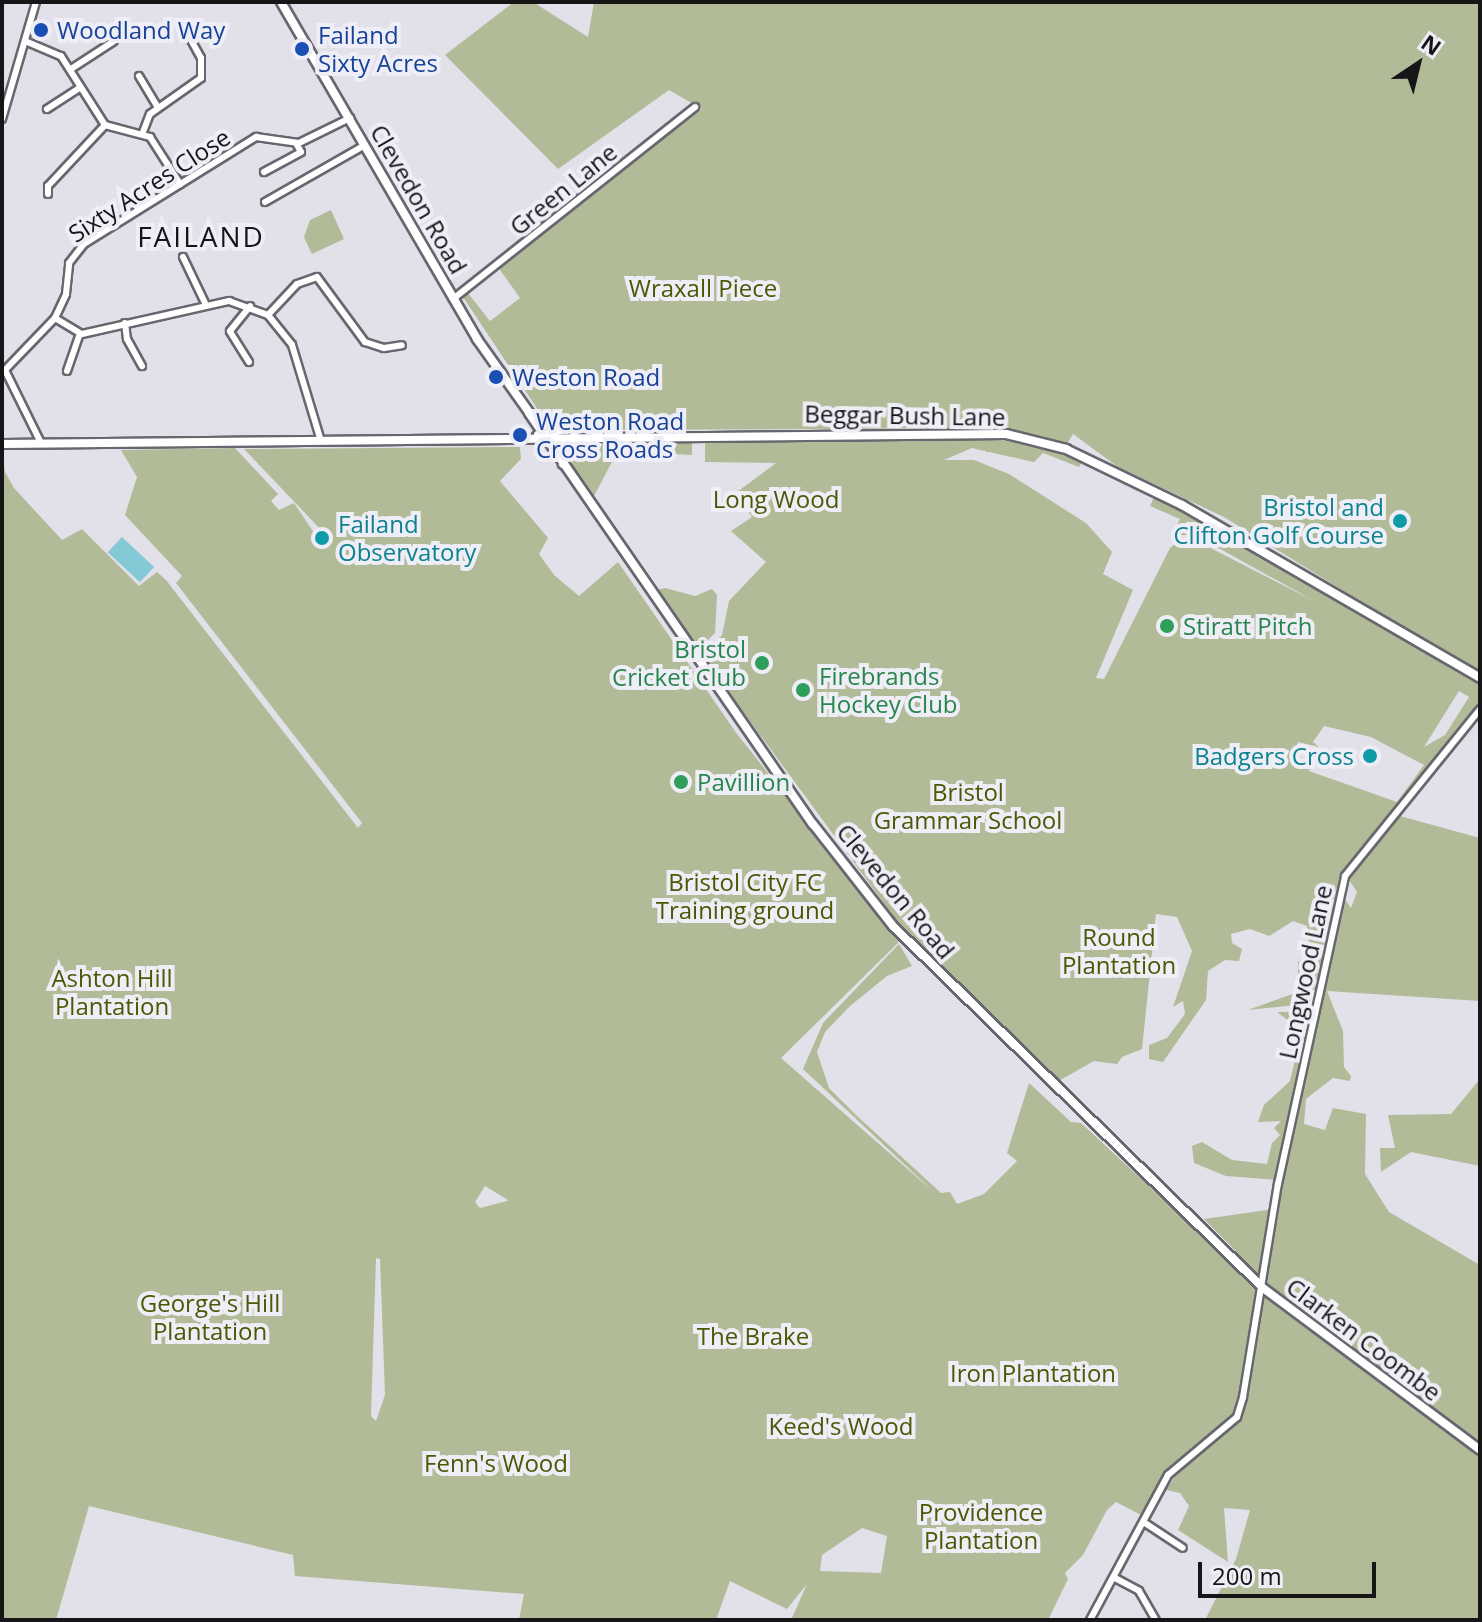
<!DOCTYPE html>
<html>
<head>
<meta charset="utf-8">
<style>
  body { margin:0 }
  #map { position:relative; width:1482px; height:1622px; overflow:hidden; background:#e2e1ea; font-family:"Open Sans",sans-serif }
  div>[style] { position:absolute }
  [style*='--x'] { left:calc(var(--x)*1px); top:calc(var(--y)*1px); width:calc(var(--w)*1px); rotate:calc(var(--a)*1deg) }
  .green>* { inset:0; background:#b1bb98 }
  .water>* { inset:0; background:#84cad6; transform-origin:0 0 }
  .roads { filter:drop-shadow(2px 0 #68676f) drop-shadow(-2px 0 #68676f) drop-shadow(0 2px #68676f) drop-shadow(0 -2px #68676f) }
  .street>* { height:6px; margin:-3px; padding:0 3px; transform-origin:3px; border-radius:3px; background:#fff }
  .secondary>* { height:8px; margin:-4px; padding:0 4px; transform-origin:4px; border-radius:4px; background:#fff }
  .dots>* { width:22px; height:22px; translate:-50% -50%; box-sizing:border-box; border:4px solid #efeef7; border-radius:50% }
  span { translate:-50% -50%; white-space:nowrap; text-align:center; line-height:1.15; -webkit-text-stroke:8px #efeef7; paint-order:stroke }
  .transit-label { font-size:24px; color:#164399 }
  .left { translate:0 -50%; text-align:left }
  .street-label { font-size:24px; color:#161619 }
  .park-label { font-size:24px; color:#495904 }
  .culture-label { font-size:24px; color:#0d838f }
  .right { translate:-100% -50%; text-align:right }
  .leisure-label { font-size:24px; color:#27864d }
  .quarter-label { font-size:28px; color:#161619; letter-spacing:2px }
  .frame { position:absolute; inset:0; border:4px solid #161619; pointer-events:none }
  .north { position:absolute; left:1378px; top:24px; width:80px; height:80px; -webkit-text-stroke:6px #efeef7; paint-order:stroke; rotate:35deg; font-size:22px; font-weight:700; line-height:32px; text-align:center; color:#161619 }
  .north::after { content:''; display:block; margin:auto; width:28px; height:36px; background:#161619; clip-path:polygon(50% 0,100% 100%,50% 72%,0 100%) }
  .scale { position:absolute; left:1198px; top:1562px; width:178px; height:36px; box-sizing:border-box; border:4px solid #161619; border-top:0; padding-left:10px; font-size:24px; line-height:28px; white-space:nowrap; color:#161619; -webkit-text-stroke:6px #efeef7; paint-order:stroke }
</style>
</head>
<body>
<div id="map">
  <div class="green">
    <i style="clip-path:polygon(514px 2px,533px 2px,588px 37px,594px 2px,1480px 2px,1480px 675px,1224px 517px,1118px 467px,1073px 434px,1067px 444px,1004px 428px,604px 430px,578px 422px,546px 422px,463px 297px,467px 292px,490px 321px,520px 298px,498px 267px,702px 109px,669px 90px,558px 169px,445px 55px)"></i>
    <i style="clip-path:polygon(331px 210px,344px 239px,312px 254px,304px 237px,310px 220px)"></i>
    <i style="clip-path:polygon(evenodd,988px 438px,1041px 447px,1082px 461px,1079px 467px,1043px 453px,1034px 462px,972px 448px,944px 460px,974px 460px,1009px 474px,1086px 523px,1112px 552px,1103px 574px,1133px 590px,1096px 678px,1104px 679px,1170px 548px,1180px 540px,1191px 538px,1316px 602px,1195px 535px,1172px 535px,1180px 519px,1150px 506px,1155px 495px,1233px 533px,1480px 683px,1480px 711px,1437px 760px,1400px 816px,1480px 838px,1480px 1001px,1327px 991px,1343px 1031px,1344px 1067px,1351px 1076px,1350px 1081px,1333px 1078px,1306px 1099px,1304px 1124px,1325px 1130px,1333px 1108px,1366px 1114px,1365px 1174px,1389px 1212px,1480px 1265px,1480px 1620px,1205px 1620px,1236px 1559px,1250px 1510px,1224px 1508px,1228px 1562px,1178px 1530px,1189px 1506px,1180px 1493px,1166px 1490px,1184px 1463px,1182px 1457px,1164px 1473px,1141px 1515px,1116px 1502px,1107px 1510px,1083px 1555px,1065px 1573px,1068px 1579px,1048px 1620px,791px 1620px,807px 1584px,787px 1609px,730px 1581px,716px 1620px,519px 1620px,524px 1594px,295px 1576px,293px 1555px,89px 1506px,56px 1620px,2px 1620px,2px 451px,5px 472px,14px 488px,62px 540px,82px 529px,139px 586px,157px 572px,166px 580px,358px 828px,362px 823px,176px 583px,182px 576px,125px 515px,137px 477px,121px 450px,235px 448px,278px 494px,271px 501px,279px 510px,294px 503px,321px 543px,328px 540px,325px 534px,244px 449px,520px 447px,521px 459px,500px 481px,548px 538px,539px 554px,554px 575px,579px 596px,618px 562px,737px 734px,901px 940px,781px 1058px,936px 1194px,803px 1069px,823px 1023px,899px 944px,912px 966px,887px 976px,850px 1006px,825px 1032px,817px 1052px,829px 1088px,856px 1115px,941px 1193px,950px 1192px,957px 1204px,984px 1194px,1017px 1161px,1007px 1153px,1029px 1083px,1071px 1122px,1081px 1123px,1274px 1302px,1276px 1292px,1204px 1219px,1274px 1209px,1279px 1180px,1226px 1176px,1194px 1163px,1192px 1146px,1202px 1142px,1232px 1160px,1267px 1164px,1272px 1143px,1280px 1135px,1274px 1128px,1281px 1121px,1258px 1122px,1260px 1116px,1264px 1105px,1290px 1081px,1302px 1031px,1277px 1012px,1304px 1012px,1305px 1004px,1248px 1010px,1298px 992px,1298px 962px,1310px 952px,1307px 926px,1293px 921px,1269px 936px,1250px 929px,1231px 934px,1232px 943px,1242px 949px,1239px 961px,1225px 960px,1208px 971px,1206px 1000px,1163px 1062px,1149px 1059px,1149px 1045px,1167px 1038px,1185px 1014px,1183px 1001px,1173px 1007px,1192px 951px,1177px 917px,1156px 914px,1142px 1049px,1122px 1057px,1117px 1064px,1094px 1061px,1057px 1082px,897px 921px,702px 656px,722px 635px,729px 601px,766px 562px,731px 531px,752px 517px,737px 492px,776px 463px,705px 462px,705px 440px,988px 438px,1459px 691px,1469px 697px,1445px 735px,1424px 747px,1459px 691px,988px 438px,1324px 726px,1371px 737px,1424px 765px,1397px 802px,1309px 771px,1313px 762px,1292px 761px,1298px 742px,1319px 747px,1313px 742px,1324px 726px,988px 438px,1344px 872px,1357px 892px,1351px 908px,1338px 889px,1344px 872px,988px 438px,485px 1186px,508px 1200px,507px 1201px,480px 1208px,475px 1202px,485px 1186px,988px 438px,376px 1258px,380px 1259px,385px 1395px,376px 1421px,371px 1416px,376px 1258px,988px 438px,862px 1528px,887px 1536px,881px 1573px,820px 1571px,822px 1555px,862px 1528px)"></i>
    <i style="clip-path:polygon(630px 440px,614px 458px,594px 496px,572px 464px,576px 450px,589px 443px)"></i>
    <i style="clip-path:polygon(637px 440px,692px 440px,692px 455px,639px 452px)"></i>
    <i style="clip-path:polygon(665px 588px,695px 596px,712px 589px,717px 595px,715px 633px,698px 650px,656px 590px)"></i>
    <i style="clip-path:polygon(1480px 1079px,1480px 1166px,1411px 1152px,1381px 1172px,1380px 1148px,1395px 1148px,1388px 1115px,1451px 1114px)"></i>
  </div>
  <div class="water">
    <i style="left:122px;top:537px;width:44px;height:21px;rotate:43deg"></i>
  </div>
  <div class="roads">
    <div class="street">
      <i style="--x:25;--y:41;--w:39;--a:23"></i>
      <i style="--x:61;--y:56;--w:82;--a:57.5"></i>
      <i style="--x:105;--y:125;--w:47;--a:14.9"></i>
      <i style="--x:150;--y:137;--w:56;--a:57.4"></i>
      <i style="--x:71;--y:69;--w:51;--a:-33.1"></i>
      <i style="--x:139;--y:76;--w:37;--a:59"></i>
      <i style="--x:47;--y:109;--w:40;--a:-32.9"></i>
      <i style="--x:2;--y:119;--w:122;--a:-73.8"></i>
      <i style="--x:143;--y:132;--w:19;--a:-69"></i>
      <i style="--x:150;--y:114;--w:62;--a:-35.2"></i>
      <i style="--x:201;--y:78;--w:20;--a:-90"></i>
      <i style="--x:201;--y:58;--w:31;--a:-119"></i>
      <i style="--x:264;--y:172;--w:42;--a:-28.4"></i>
      <i style="--x:301;--y:152;--w:10;--a:-119"></i>
      <i style="--x:48;--y:194;--w:8;--a:-90"></i>
      <i style="--x:48;--y:186;--w:83;--a:-46.9"></i>
      <i style="--x:265;--y:202;--w:115;--a:-29.7"></i>
      <i style="--x:183;--y:257;--w:51;--a:64.4"></i>
      <i style="--x:453;--y:299;--w:309;--a:-38.4"></i>
      <i style="--x:268;--y:315;--w:42;--a:-46.9"></i>
      <i style="--x:297;--y:284;--w:21;--a:-19"></i>
      <i style="--x:317;--y:277;--w:81;--a:53.6"></i>
      <i style="--x:365;--y:342;--w:20;--a:18"></i>
      <i style="--x:384;--y:348;--w:18;--a:-9"></i>
      <i style="--x:55;--y:318;--w:26;--a:-65"></i>
      <i style="--x:66;--y:294;--w:31;--a:-84"></i>
      <i style="--x:69;--y:263;--w:24;--a:-52"></i>
      <i style="--x:84;--y:244;--w:203;--a:-31.9"></i>
      <i style="--x:256;--y:137;--w:43;--a:7.9"></i>
      <i style="--x:299;--y:143;--w:57;--a:-26.1"></i>
      <i style="--x:125;--y:323;--w:16;--a:83"></i>
      <i style="--x:127;--y:339;--w:31;--a:61"></i>
      <i style="--x:249;--y:362;--w:36;--a:-122"></i>
      <i style="--x:230;--y:331;--w:32;--a:-51"></i>
      <i style="--x:67;--y:371;--w:39;--a:-71"></i>
      <i style="--x:41;--y:443;--w:81;--a:-116.3"></i>
      <i style="--x:5;--y:370;--w:72;--a:-46.1"></i>
      <i style="--x:55;--y:318;--w:31;--a:31"></i>
      <i style="--x:82;--y:334;--w:151;--a:-12.7"></i>
      <i style="--x:229;--y:301;--w:41;--a:19.7"></i>
      <i style="--x:268;--y:315;--w:38;--a:51"></i>
      <i style="--x:292;--y:345;--w:100;--a:73.2"></i>
      <i style="--x:1145;--y:1523;--w:45;--a:33.3"></i>
      <i style="--x:1115;--y:1578;--w:27;--a:28"></i>
      <i style="--x:1139;--y:1591;--w:34;--a:60"></i>
      <i style="--x:1090;--y:1620;--w:165;--a:-61.7"></i>
      <i style="--x:1168;--y:1475;--w:90;--a:-40"></i>
      <i style="--x:1237;--y:1417;--w:21;--a:-73"></i>
      <i style="--x:1243;--y:1397;--w:216;--a:-80.7"></i>
      <i style="--x:1278;--y:1184;--w:315;--a:-77.7"></i>
      <i style="--x:1345;--y:876;--w:215;--a:-51"></i>
    </div>
    <div class="secondary">
      <i style="--x:281;--y:2;--w:390;--a:59.8"></i>
      <i style="--x:477;--y:339;--w:93;--a:54.6"></i>
      <i style="--x:529;--y:413;--w:500;--a:55.4"></i>
      <i style="--x:813;--y:824;--w:130;--a:51.9"></i>
      <i style="--x:893;--y:926;--w:518;--a:44.37"></i>
      <i style="--x:1263;--y:1288;--w:271;--a:36.7"></i>
      <i style="--x:538;--y:435;--w:39;--a:-12"></i>
      <i style="--x:576;--y:427;--w:24;--a:12"></i>
      <i style="--x:2;--y:444;--w:1004;--a:-0.57"></i>
      <i style="--x:1006;--y:434;--w:62;--a:14"></i>
      <i style="--x:1066;--y:449;--w:129;--a:25.8"></i>
      <i style="--x:1182;--y:505;--w:345;--a:30.1"></i>
      <i style="--x:563;--y:464;--w:30;--a:-69"></i>
    </div>
  </div>
  <div class="dots">
    <i style="left:41px;top:30px;background:#1a4fb4"></i>
    <i style="left:302px;top:49px;background:#1a4fb4"></i>
    <i style="left:496px;top:377px;background:#1a4fb4"></i>
    <i style="left:520px;top:435px;background:#1a4fb4"></i>
    <i style="left:1400px;top:521px;background:#0f9aa8"></i>
    <i style="left:322px;top:538px;background:#0f9aa8"></i>
    <i style="left:1167px;top:626px;background:#2e9e5b"></i>
    <i style="left:762px;top:663px;background:#2e9e5b"></i>
    <i style="left:803px;top:690px;background:#2e9e5b"></i>
    <i style="left:1370px;top:756px;background:#0f9aa8"></i>
    <i style="left:681px;top:782px;background:#2e9e5b"></i>
  </div>
  <div class="transit-label">
    <span class="left" style="left:57px;top:30px">Woodland Way</span>
    <span class="left" style="left:318px;top:49px">Failand<br>Sixty Acres</span>
    <span class="left" style="left:512px;top:377px">Weston Road</span>
    <span class="left" style="left:536px;top:435px">Weston Road<br>Cross Roads</span>
  </div>
  <div class="street-label">
    <span style="left:149px;top:185px;rotate:-33deg">Sixty Acres Close</span>
    <span style="left:563px;top:189px;rotate:-39deg">Green Lane</span>
    <span style="left:419px;top:199px;rotate:60deg">Clevedon Road</span>
    <span style="left:905px;top:415px;rotate:1deg">Beggar Bush Lane</span>
    <span style="left:896px;top:891px;rotate:50deg">Clevedon Road</span>
    <span style="left:1305px;top:972px;rotate:-78deg">Longwood Lane</span>
    <span style="left:1364px;top:1339px;rotate:37deg">Clarken Coombe</span>
  </div>
  <div class="park-label">
    <span style="left:703px;top:288px">Wraxall Piece</span>
    <span style="left:776px;top:499px">Long Wood</span>
    <span style="left:968px;top:806px">Bristol<br>Grammar School</span>
    <span style="left:745px;top:896px">Bristol City FC<br>Training ground</span>
    <span style="left:1119px;top:951px">Round<br>Plantation</span>
    <span style="left:112px;top:992px">Ashton Hill<br>Plantation</span>
    <span style="left:210px;top:1317px">George's Hill<br>Plantation</span>
    <span style="left:753px;top:1336px">The Brake</span>
    <span style="left:1033px;top:1373px">Iron Plantation</span>
    <span style="left:841px;top:1426px">Keed's Wood</span>
    <span style="left:496px;top:1463px">Fenn's Wood</span>
    <span style="left:981px;top:1526px">Providence<br>Plantation</span>
  </div>
  <div class="culture-label">
    <span class="right" style="left:1384px;top:521px">Bristol and<br>Clifton Golf Course</span>
    <span class="left" style="left:338px;top:538px">Failand<br>Observatory</span>
    <span class="right" style="left:1354px;top:756px">Badgers Cross</span>
  </div>
  <div class="leisure-label">
    <span class="left" style="left:1183px;top:626px">Stiratt Pitch</span>
    <span class="right" style="left:746px;top:663px">Bristol<br>Cricket Club</span>
    <span class="left" style="left:819px;top:690px">Firebrands<br>Hockey Club</span>
    <span class="left" style="left:697px;top:782px">Pavillion</span>
  </div>
  <div class="quarter-label">
    <span style="left:201px;top:236px">FAILAND</span>
  </div>
  <div class="frame"></div>
  <div class="north">N</div>
  <div class="scale">200 m</div>
</div>
</body>
</html>
